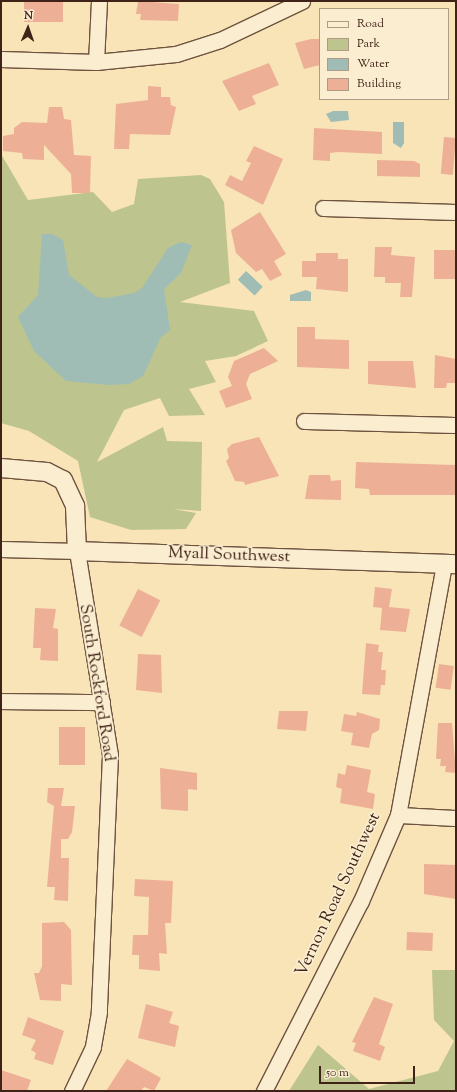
<!DOCTYPE html>
<html>
<head>
<meta charset="utf-8">
<style>
  body { margin:0 }
  #map { position:relative; width:457px; height:1092px; overflow:hidden; background:#f8e4b6; font-family:"Sorts Mill Goudy",serif }
  div>[style] { position:absolute }
  [style*='--x'] { left:calc(var(--x)*1px); top:calc(var(--y)*1px); width:calc(var(--w)*1px); rotate:calc(var(--a)*1deg) }
  .green>* { inset:0; background:#bdc48e }
  .water>* { inset:0; background:#9fbdb5; transform-origin:0 0 }
  .building>* { inset:0; background:#edb096; transform-origin:0 0 }
  .roads { filter:drop-shadow(1px 0 #6e5340) drop-shadow(-1px 0 #6e5340) drop-shadow(0 1px #6e5340) drop-shadow(0 -1px #6e5340) }
  .minor>* { height:15px; margin:-7.5px; padding:0 7.5px; transform-origin:7.5px; border-radius:7.5px; background:#faedd0 }
  .tertiary>* { height:18px; margin:-9px; padding:0 9px; transform-origin:9px; border-radius:9px; background:#faedd0 }
  span { translate:-50% -50%; white-space:nowrap; text-align:center; line-height:1.15; -webkit-text-stroke:3.5px #faedd0; paint-order:stroke }
  .street-label { font-size:17px; color:#402318 }
  .frame { position:absolute; inset:0; border:2px solid #402318; pointer-events:none }
  .legend { position:absolute; left:319px; top:8px; width:130px; height:92px; box-sizing:border-box; background:#faedd0; border:1px solid #b09c86; margin:0; padding:5px 7px; list-style:none; font-size:12px; color:#402318 }
  .legend li { display:flex; align-items:center; gap:8px; height:20px }
  .legend b { width:20px; border:1px solid #b09c86 }
  .north { position:absolute; left:8px; top:8px; width:40px; height:40px; -webkit-text-stroke:3px #faedd0; paint-order:stroke; rotate:2deg; font-size:11px; font-weight:700; line-height:16px; text-align:center; color:#402318 }
  .north::after { content:''; display:block; margin:auto; width:14px; height:18px; background:#402318; clip-path:polygon(50% 0,100% 100%,50% 72%,0 100%) }
  .scale { position:absolute; left:319px; top:1066px; width:96px; height:18px; box-sizing:border-box; border:2px solid #402318; border-top:0; padding-left:5px; font-size:12px; line-height:14px; white-space:nowrap; color:#402318; -webkit-text-stroke:3px #faedd0; paint-order:stroke }
</style>
</head>
<body>
<div id="map">
  <div class="green">
    <i style="clip-path:polygon(1px 154px,28px 200px,93px 192px,112px 212px,134px 204px,138px 179px,201px 175px,210px 179px,224px 202px,230px 283px,180px 302px,254px 311px,268px 341px,236px 356px,205px 361px,216px 382px,189px 389px,205px 415px,169px 416px,160px 398px,124px 410px,97px 462px,163px 427px,167px 441px,202px 442px,201px 511px,173px 509px,196px 513px,186px 529px,131px 530px,90px 517px,78px 461px,29px 431px,1px 423px)"></i>
    <i style="clip-path:polygon(432px 970px,456px 970px,456px 1091px,289px 1091px,318px 1045px,369px 1089px,438px 1071px,454px 1041px,434px 1020px)"></i>
  </div>
  <div class="water">
    <i style="clip-path:polygon(333px 111px,348px 111px,349px 120px,331px 122px,326px 114px)"></i>
    <i style="clip-path:polygon(393px 122px,404px 122px,404px 143px,401px 148px,393px 143px)"></i>
    <i style="clip-path:polygon(42px 234px,52px 234px,63px 240px,69px 275px,97px 297px,107px 298px,134px 293px,142px 288px,168px 248px,181px 242px,192px 245px,181px 273px,164px 289px,170px 330px,161px 337px,143px 376px,129px 384px,109px 385px,66px 381px,34px 351px,18px 317px,38px 295px)"></i>
    <i style="left:246px;top:271px;width:23px;height:12px;rotate:43deg"></i>
    <i style="clip-path:polygon(306px 290px,311px 292px,311px 301px,290px 301px,290px 295px)"></i>
  </div>
  <div class="building">
    <i style="left:24px;top:1px;width:39px;height:21px"></i>
    <i style="clip-path:polygon(138px 1px,179px 4px,178px 21px,140px 20px,141px 14px,136px 14px)"></i>
    <i style="clip-path:polygon(311px 39px,320px 39px,320px 65px,304px 69px,295px 43px)"></i>
    <i style="clip-path:polygon(269px 63px,279px 85px,252px 96px,256px 104px,239px 111px,222px 81px)"></i>
    <i style="clip-path:polygon(148px 86px,161px 87px,161px 97px,170px 97px,171px 105px,176px 107px,170px 135px,130px 134px,129px 149px,114px 149px,116px 104px,148px 100px)"></i>
    <i style="clip-path:polygon(49px 107px,62px 107px,64px 119px,71px 120px,74px 155px,91px 156px,90px 193px,72px 193px,71px 174px,44px 145px,44px 160px,23px 159px,22px 153px,3px 151px,3px 136px,14px 134px,14px 128px,22px 122px,47px 123px)"></i>
    <i style="clip-path:polygon(314px 128px,382px 132px,382px 154px,338px 152px,330px 153px,330px 161px,313px 160px)"></i>
    <i style="left:444px;top:137px;width:12px;height:37px;rotate:5deg"></i>
    <i style="clip-path:polygon(254px 146px,283px 159px,263px 205px,225px 185px,230px 175px,242px 181px,251px 163px,246px 161px)"></i>
    <i style="clip-path:polygon(377px 160px,414px 161px,420px 164px,420px 177px,377px 176px)"></i>
    <i style="clip-path:polygon(260px 212px,286px 254px,274px 261px,282px 275px,270px 281px,262px 269px,256px 272px,236px 253px,231px 230px)"></i>
    <i style="clip-path:polygon(375px 247px,392px 247px,391px 255px,415px 257px,412px 297px,400px 297px,401px 283px,385px 283px,385px 277px,374px 277px)"></i>
    <i style="left:456px;top:250px;width:29px;height:22px;rotate:90deg"></i>
    <i style="clip-path:polygon(316px 253px,338px 253px,338px 259px,348px 259px,348px 292px,316px 289px,317px 277px,302px 277px,302px 261px,316px 261px)"></i>
    <i style="clip-path:polygon(297px 327px,315px 327px,315px 339px,349px 340px,349px 369px,297px 367px)"></i>
    <i style="clip-path:polygon(264px 348px,278px 361px,250px 374px,246px 384px,252px 399px,226px 408px,219px 391px,232px 386px,228px 377px,234px 361px)"></i>
    <i style="clip-path:polygon(435px 355px,456px 359px,456px 383px,447px 383px,446px 388px,434px 388px)"></i>
    <i style="clip-path:polygon(368px 361px,413px 361px,416px 388px,368px 384px)"></i>
    <i style="clip-path:polygon(259px 437px,279px 476px,245px 485px,244px 482px,235px 481px,226px 461px,229px 458px,227px 449px,232px 444px)"></i>
    <i style="clip-path:polygon(356px 462px,456px 465px,456px 495px,370px 495px,369px 489px,355px 488px)"></i>
    <i style="clip-path:polygon(309px 475px,330px 475px,331px 481px,341px 480px,341px 500px,305px 499px)"></i>
    <i style="clip-path:polygon(375px 587px,392px 589px,389px 607px,410px 609px,406px 632px,380px 630px,382px 608px,373px 607px)"></i>
    <i style="left:138px;top:589px;width:25px;height:41px;rotate:27deg"></i>
    <i style="clip-path:polygon(35px 608px,56px 609px,53px 628px,58px 629px,58px 661px,40px 660px,41px 648px,33px 648px)"></i>
    <i style="clip-path:polygon(366px 643px,379px 645px,378px 652px,383px 652px,381px 670px,386px 670px,385px 685px,381px 685px,380px 695px,362px 694px)"></i>
    <i style="clip-path:polygon(138px 654px,161px 655px,162px 693px,136px 690px)"></i>
    <i style="left:439px;top:664px;width:15px;height:24px;rotate:8deg"></i>
    <i style="clip-path:polygon(279px 711px,308px 711px,306px 731px,277px 729px)"></i>
    <i style="clip-path:polygon(357px 712px,380px 719px,379px 730px,372px 734px,369px 748px,351px 745px,353px 733px,341px 731px,344px 714px,356px 716px)"></i>
    <i style="clip-path:polygon(438px 723px,452px 723px,456px 773px,445px 772px,446px 766px,440px 766px,441px 759px,436px 759px)"></i>
    <i style="left:59px;top:727px;width:26px;height:38px"></i>
    <i style="clip-path:polygon(347px 765px,371px 770px,367px 792px,375px 794px,373px 809px,340px 803px,342px 789px,336px 787px,338px 773px,345px 775px)"></i>
    <i style="clip-path:polygon(160px 768px,197px 773px,197px 790px,188px 789px,188px 811px,161px 809px)"></i>
    <i style="clip-path:polygon(48px 788px,64px 788px,61px 806px,75px 806px,72px 832px,68px 839px,61px 839px,61px 858px,69px 858px,68px 901px,54px 900px,55px 887px,47px 887px,54px 806px,47px 802px)"></i>
    <i style="clip-path:polygon(424px 864px,456px 865px,456px 899px,424px 894px)"></i>
    <i style="clip-path:polygon(135px 879px,173px 881px,171px 923px,165px 923px,167px 954px,159px 953px,160px 971px,139px 969px,139px 955px,132px 955px,133px 935px,148px 935px,149px 897px,134px 896px)"></i>
    <i style="clip-path:polygon(64px 922px,71px 930px,72px 985px,61px 984px,61px 1001px,40px 1000px,34px 973px,39px 973px,42px 966px,42px 923px)"></i>
    <i style="left:407px;top:932px;width:26px;height:18px;rotate:2deg"></i>
    <i style="clip-path:polygon(374px 997px,393px 1004px,379px 1044px,385px 1047px,380px 1061px,353px 1051px,356px 1043px,352px 1042px)"></i>
    <i style="clip-path:polygon(146px 1004px,173px 1012px,169px 1023px,179px 1026px,175px 1047px,138px 1038px)"></i>
    <i style="clip-path:polygon(28px 1017px,64px 1031px,53px 1065px,34px 1059px,36px 1053px,31px 1050px,36px 1040px,22px 1035px)"></i>
    <i style="clip-path:polygon(127px 1059px,161px 1078px,154px 1091px,144px 1087px,141px 1091px,106px 1091px)"></i>
    <i style="clip-path:polygon(1px 1070px,31px 1080px,27px 1091px,1px 1091px)"></i>
  </div>
  <div class="roads">
    <div class="minor">
      <i style="--x:1;--y:59;--w:95;--a:1.8"></i>
      <i style="--x:96;--y:62;--w:80;--a:-5.7"></i>
      <i style="--x:176;--y:54;--w:46;--a:-17.7"></i>
      <i style="--x:220;--y:40;--w:91;--a:-25.4"></i>
      <i style="--x:96;--y:62;--w:61;--a:-87.2"></i>
      <i style="--x:323;--y:208;--w:133;--a:1.7"></i>
      <i style="--x:304;--y:421;--w:152;--a:1.5"></i>
      <i style="--x:1;--y:549;--w:76;--a:1.5"></i>
      <i style="--x:77;--y:551;--w:207;--a:80.8"></i>
      <i style="--x:110;--y:755;--w:257;--a:92.5"></i>
      <i style="--x:99;--y:1012;--w:36;--a:100"></i>
      <i style="--x:93;--y:1047;--w:49;--a:115.5"></i>
      <i style="--x:1;--y:701;--w:101;--a:0.6"></i>
      <i style="--x:398;--y:815;--w:58;--a:3"></i>
      <i style="--x:264;--y:1091;--w:213;--a:-63"></i>
      <i style="--x:361;--y:901;--w:94;--a:-66.7"></i>
      <i style="--x:398;--y:815;--w:255;--a:-79.6"></i>
    </div>
    <div class="tertiary">
      <i style="--x:1;--y:468;--w:46;--a:5"></i>
      <i style="--x:47;--y:472;--w:18;--a:27"></i>
      <i style="--x:63;--y:480;--w:29;--a:65"></i>
      <i style="--x:75;--y:506;--w:45;--a:87.5"></i>
      <i style="--x:77;--y:551;--w:379;--a:2"></i>
    </div>
  </div>
  <div class="street-label">
    <span style="left:229px;top:556px;rotate:2deg">Myall Southwest</span>
    <span style="left:96px;top:683px;rotate:81deg">South Rockford Road</span>
    <span style="left:339px;top:895px;rotate:-65deg">Vernon Road Southwest</span>
  </div>
  <div class="frame"></div>
  <ul class="legend">
  <li><b style="height:5px;background:#faedd0"></b>Road</li>
  <li><b style="height:11px;background:#bdc48e"></b>Park</li>
  <li><b style="height:11px;background:#9fbdb5"></b>Water</li>
  <li><b style="height:11px;background:#edb096"></b>Building</li>
  </ul>
  <div class="north">N</div>
  <div class="scale">50 m</div>
</div>
</body>
</html>
